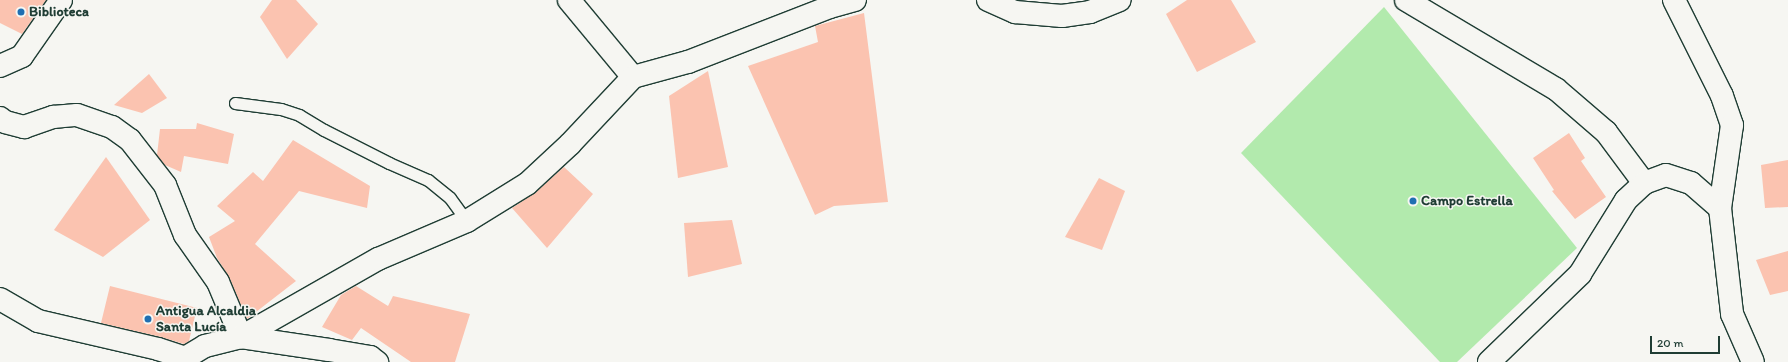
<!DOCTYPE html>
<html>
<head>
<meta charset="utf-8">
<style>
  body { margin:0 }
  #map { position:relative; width:1788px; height:362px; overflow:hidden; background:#f6f6f2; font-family:Itim,sans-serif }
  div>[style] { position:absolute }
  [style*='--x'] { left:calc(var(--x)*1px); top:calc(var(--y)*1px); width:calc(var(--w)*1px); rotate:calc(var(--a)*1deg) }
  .green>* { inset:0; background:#b2eaad }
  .building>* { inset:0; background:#fbc3b0 }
  .roads { filter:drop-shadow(1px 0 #1f3d34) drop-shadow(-1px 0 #1f3d34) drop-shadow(0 1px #1f3d34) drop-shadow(0 -1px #1f3d34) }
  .lane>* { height:11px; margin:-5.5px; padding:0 5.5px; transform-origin:5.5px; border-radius:5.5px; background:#f6f6f2 }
  .street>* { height:22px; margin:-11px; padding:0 11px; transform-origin:11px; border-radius:11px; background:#f6f6f2 }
  .secondary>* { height:22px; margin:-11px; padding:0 11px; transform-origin:11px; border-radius:11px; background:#f6f6f2 }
  .dots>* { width:11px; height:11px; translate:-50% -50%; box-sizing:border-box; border:2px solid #f6f6f2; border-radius:50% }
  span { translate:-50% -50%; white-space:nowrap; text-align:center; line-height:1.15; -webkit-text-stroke:3px #f6f6f2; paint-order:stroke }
  .poi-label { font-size:14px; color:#1f3d34; font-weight:700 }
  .left { translate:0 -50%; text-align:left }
  .scale { position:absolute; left:1650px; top:336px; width:70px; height:18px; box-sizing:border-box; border:2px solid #1f3d34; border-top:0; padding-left:5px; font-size:12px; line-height:14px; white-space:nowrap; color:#1f3d34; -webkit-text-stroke:3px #f6f6f2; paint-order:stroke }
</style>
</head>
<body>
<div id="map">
  <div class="green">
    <i style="clip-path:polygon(1384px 7px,1577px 248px,1457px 362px,1440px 362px,1241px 153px)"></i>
  </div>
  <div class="building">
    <i style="clip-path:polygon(0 0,46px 0,22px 34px,0 23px)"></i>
    <i style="clip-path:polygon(272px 0,296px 0,318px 24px,287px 59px,260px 17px)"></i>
    <i style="clip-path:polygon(1187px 0,1231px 0,1256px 42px,1197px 72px,1166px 14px)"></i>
    <i style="clip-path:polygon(864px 13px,888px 202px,834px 206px,815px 215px,748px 66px,818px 42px,815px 26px)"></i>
    <i style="clip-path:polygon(708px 71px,728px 167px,678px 178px,669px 96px)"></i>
    <i style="clip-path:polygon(149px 74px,167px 98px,142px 113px,114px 105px)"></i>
    <i style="clip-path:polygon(197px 123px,234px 134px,228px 164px,184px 156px,181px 172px,165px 165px,157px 155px,160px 129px,196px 129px)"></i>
    <i style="clip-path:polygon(1569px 133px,1585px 158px,1581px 161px,1606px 197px,1575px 219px,1552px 191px,1554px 190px,1533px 158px)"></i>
    <i style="clip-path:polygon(293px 140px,370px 186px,367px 208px,299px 191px,255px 244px,296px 281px,247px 319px,229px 277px,217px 258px,209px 237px,235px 221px,217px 206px,253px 172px,263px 181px)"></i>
    <i style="clip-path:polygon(106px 157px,150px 220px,103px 257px,54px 230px)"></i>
    <i style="clip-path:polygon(1788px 160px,1788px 207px,1765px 208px,1761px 165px)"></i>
    <i style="clip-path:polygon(564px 167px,593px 194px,547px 248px,512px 208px,535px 193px)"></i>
    <i style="clip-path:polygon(1099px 178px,1125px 191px,1102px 250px,1065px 237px)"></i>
    <i style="clip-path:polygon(732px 220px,742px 264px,688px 277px,684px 223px)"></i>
    <i style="clip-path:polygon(1788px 251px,1788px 291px,1770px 295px,1756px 260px)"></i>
    <i style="clip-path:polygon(110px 286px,197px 308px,189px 341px,184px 344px,161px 337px,101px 323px)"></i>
    <i style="clip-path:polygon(356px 286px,388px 306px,393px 296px,470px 314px,455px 362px,411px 362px,361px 328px,352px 340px,322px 327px,341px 295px)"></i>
  </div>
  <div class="roads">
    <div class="lane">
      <i style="--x:235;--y:103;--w:46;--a:7.4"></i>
      <i style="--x:281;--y:109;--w:19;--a:18"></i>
      <i style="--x:299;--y:115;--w:29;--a:31"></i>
      <i style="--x:324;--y:130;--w:73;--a:26.9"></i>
      <i style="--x:389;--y:163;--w:43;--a:23.6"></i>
      <i style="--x:428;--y:180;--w:28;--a:39"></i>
      <i style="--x:450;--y:198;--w:29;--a:54"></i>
    </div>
    <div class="street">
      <i style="--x:569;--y:0;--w:100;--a:50.3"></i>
      <i style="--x:988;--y:0;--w:30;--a:24"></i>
      <i style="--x:1015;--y:12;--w:47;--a:4.9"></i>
      <i style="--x:1062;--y:16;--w:28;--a:-8"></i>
      <i style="--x:1090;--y:12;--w:32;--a:-22"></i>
      <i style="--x:1406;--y:0;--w:174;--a:30.7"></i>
      <i style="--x:1556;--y:89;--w:66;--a:40.7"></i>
      <i style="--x:1606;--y:132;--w:64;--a:53.3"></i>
      <i style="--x:1674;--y:0;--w:107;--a:63.4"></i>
      <i style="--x:1722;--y:96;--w:31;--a:71"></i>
      <i style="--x:1732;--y:125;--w:84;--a:98.2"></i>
      <i style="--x:1720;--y:208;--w:107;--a:83.5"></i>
      <i style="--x:1732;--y:314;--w:52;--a:66.4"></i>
      <i style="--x:0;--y:66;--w:24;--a:-24"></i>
      <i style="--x:22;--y:56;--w:68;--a:-55.1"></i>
      <i style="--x:0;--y:118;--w:6;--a:39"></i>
      <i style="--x:5;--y:122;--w:20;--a:15"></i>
      <i style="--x:24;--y:127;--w:31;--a:-19"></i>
      <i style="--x:53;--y:117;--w:24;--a:-5"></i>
      <i style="--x:77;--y:115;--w:37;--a:19"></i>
      <i style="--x:112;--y:127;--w:22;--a:36"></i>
      <i style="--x:130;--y:140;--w:57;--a:52.1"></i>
      <i style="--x:165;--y:185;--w:54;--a:68.2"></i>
      <i style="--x:185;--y:235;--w:57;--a:54.9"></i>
      <i style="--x:218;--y:282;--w:60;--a:67.3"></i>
      <i style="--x:241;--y:337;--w:89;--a:8.4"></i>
      <i style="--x:329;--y:350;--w:42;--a:9.7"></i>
      <i style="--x:370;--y:357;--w:9;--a:36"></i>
      <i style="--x:185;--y:358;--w:23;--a:-31"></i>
      <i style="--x:205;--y:346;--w:37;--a:-14"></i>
      <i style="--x:241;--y:337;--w:158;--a:-29.7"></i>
      <i style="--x:378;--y:259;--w:97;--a:-23.1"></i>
      <i style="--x:467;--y:221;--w:70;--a:-31.7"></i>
      <i style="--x:527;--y:184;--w:59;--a:-42.9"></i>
      <i style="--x:570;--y:144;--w:92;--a:-46.8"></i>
      <i style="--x:633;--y:77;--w:57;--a:-15.3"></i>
      <i style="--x:688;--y:62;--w:152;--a:-21.2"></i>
      <i style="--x:830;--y:7;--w:26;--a:-16"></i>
      <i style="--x:1489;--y:362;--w:127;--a:-44"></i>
      <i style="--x:1580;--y:274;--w:87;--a:-58.1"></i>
      <i style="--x:1626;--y:200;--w:25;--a:-43"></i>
      <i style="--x:1644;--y:183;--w:23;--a:-20"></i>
      <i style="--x:1666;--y:175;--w:26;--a:18"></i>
      <i style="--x:1691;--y:183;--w:38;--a:41"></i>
    </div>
    <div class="secondary">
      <i style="--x:0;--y:299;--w:44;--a:30.1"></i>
      <i style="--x:38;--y:321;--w:123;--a:13.1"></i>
      <i style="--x:158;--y:349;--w:28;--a:18"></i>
      <i style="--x:185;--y:358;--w:4;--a:76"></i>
    </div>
  </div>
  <div class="dots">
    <i style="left:21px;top:12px;background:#1f6fb2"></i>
    <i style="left:1413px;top:201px;background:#1f6fb2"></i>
    <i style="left:148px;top:319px;background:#1f6fb2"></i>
  </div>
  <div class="poi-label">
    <span class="left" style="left:29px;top:12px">Biblioteca</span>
    <span class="left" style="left:1421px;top:201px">Campo Estrella</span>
    <span class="left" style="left:156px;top:319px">Antigua Alcaldia<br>Santa Lucía</span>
  </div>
  <div class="scale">20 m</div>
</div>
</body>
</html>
